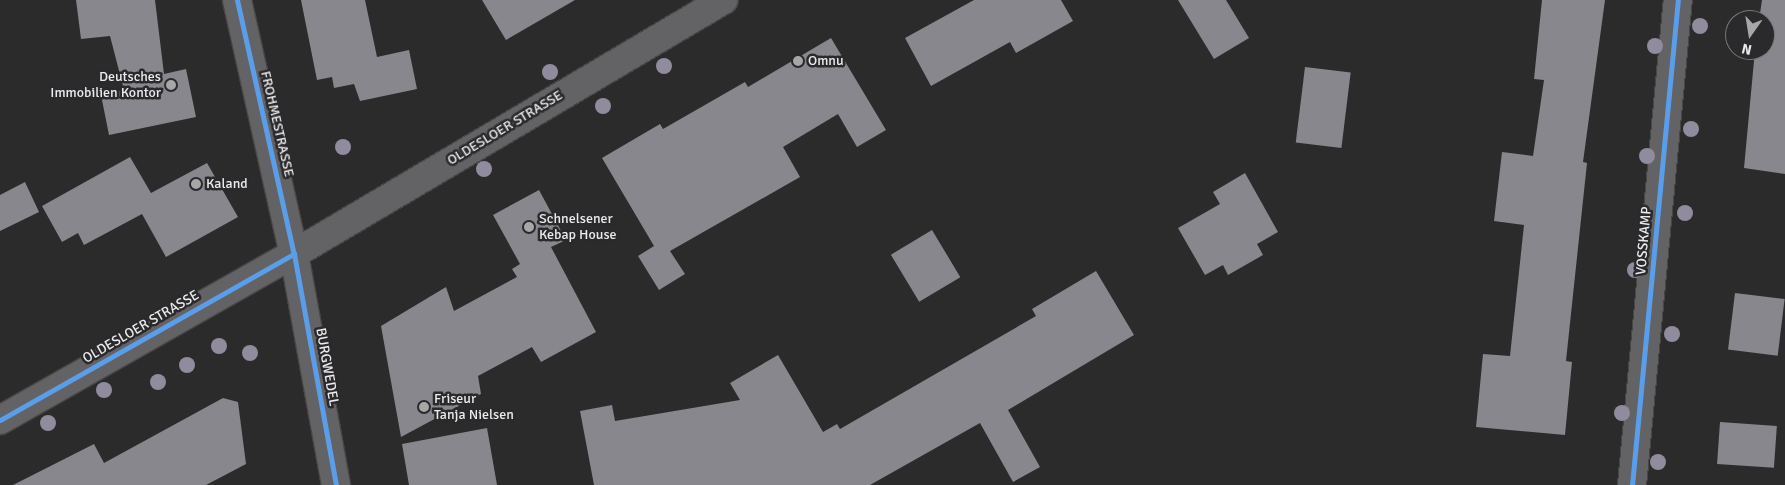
<!DOCTYPE html>
<html>
<head>
<meta charset="utf-8">
<style>
  body { margin:0 }
  #map { position:relative; width:1785px; height:485px; overflow:hidden; background:#2b2b2b; font-family:Signika,sans-serif }
  div>[style] { position:absolute }
  [style*='--x'] { left:calc(var(--x)*1px); top:calc(var(--y)*1px); width:calc(var(--w)*1px); rotate:calc(var(--a)*1deg) }
  .building>* { inset:0; background:#88878d; transform-origin:0 0 }
  .roads { filter:drop-shadow(1px 0 #474747) drop-shadow(-1px 0 #474747) drop-shadow(0 1px #474747) drop-shadow(0 -1px #474747) }
  .street>* { height:28px; margin:-14px; padding:0 14px; transform-origin:14px; border-radius:14px; background:#636264 }
  .secondary>* { height:28px; margin:-14px; padding:0 14px; transform-origin:14px; border-radius:14px; background:#636264 }
  .cycleway>* { height:5px; margin:-2.5px; padding:0 2.5px; transform-origin:2.5px; border-radius:2.5px; background:#5a9eea }
  .trees>* { width:16px; height:16px; margin:-8px; border-radius:50%; background:#908b9d }
  .dots>* { width:14px; height:14px; translate:-50% -50%; box-sizing:border-box; border:2px solid #2a2a2c; border-radius:50% }
  span { translate:-50% -50%; white-space:nowrap; text-align:center; line-height:1.15; -webkit-text-stroke:5px #2a2a2c; paint-order:stroke }
  .poi-label { font-size:14px; color:#ebeaec }
  .left { translate:0 -50%; text-align:left }
  .right { translate:-100% -50%; text-align:right }
  .street-label { font-size:14px; color:#ebeaec }
  .north { position:absolute; left:1725px; top:10px; width:50px; height:50px; box-sizing:border-box; background:#2a2a2c; border:1px solid #777779; border-radius:50%; rotate:193deg; font-size:14px; font-weight:700; line-height:20px; text-align:center; color:#ebeaec }
  .north::after { content:''; display:block; margin:auto; width:18px; height:22px; background:#a8a7a8; clip-path:polygon(50% 0,100% 100%,50% 72%,0 100%) }
</style>
</head>
<body>
<div id="map">
  <div class="building">
    <i style="clip-path:polygon(76px 0,155px 0,164px 74px,186px 69px,196px 117px,109px 135px,101px 95px,124px 90px,110px 36px,81px 39px)"></i>
    <i style="clip-path:polygon(301px 0,365px 0,377px 57px,409px 50px,417px 89px,360px 101px,354px 84px,334px 88px,332px 77px,317px 80px)"></i>
    <i style="clip-path:polygon(482px 0,575px 0,506px 40px)"></i>
    <i style="clip-path:polygon(974px 0,1061px 0,1073px 21px,1016px 53px,1010px 42px,931px 86px,905px 38px)"></i>
    <i style="clip-path:polygon(1178px 0,1226px 0,1249px 38px,1214px 59px)"></i>
    <i style="clip-path:polygon(1542px 0,1605px 0,1583px 162px,1587px 163px,1566px 361px,1572px 362px,1565px 435px,1476px 427px,1483px 354px,1510px 356px,1524px 225px,1494px 221px,1502px 152px,1533px 156px,1544px 80px,1534px 79px)"></i>
    <i style="clip-path:polygon(1762px 0,1785px 0,1785px 174px,1744px 168px,1755px 50px,1765px 50px,1765px 20px,1759px 20px)"></i>
    <i style="clip-path:polygon(831px 38px,886px 130px,857px 147px,838px 114px,783px 147px,800px 177px,670px 251px,685px 274px,659px 290px,638px 256px,654px 246px,602px 158px,660px 124px,663px 129px,745px 82px,748px 87px)"></i>
    <i style="left:1305px;top:67px;width:46px;height:76px;rotate:7deg"></i>
    <i style="clip-path:polygon(130px 157px,151px 193px,207px 163px,238px 217px,166px 257px,142px 214px,84px 245px,78px 233px,62px 242px,42px 206px)"></i>
    <i style="clip-path:polygon(1245px 173px,1278px 232px,1257px 244px,1263px 255px,1228px 275px,1223px 265px,1205px 275px,1178px 228px,1220px 204px,1213px 192px)"></i>
    <i style="clip-path:polygon(25px 182px,39px 212px,0 231px,0 195px)"></i>
    <i style="clip-path:polygon(539px 190px,566px 240px,551px 247px,596px 332px,541px 362px,532px 347px,478px 376px,481px 394px,401px 437px,381px 326px,446px 287px,454px 311px,517px 277px,512px 269px,520px 264px,493px 215px)"></i>
    <i style="left:932px;top:230px;width:55px;height:48px;rotate:59deg"></i>
    <i style="clip-path:polygon(1096px 271px,1134px 335px,1008px 410px,1040px 467px,1013px 482px,980px 423px,870px 485px,594px 485px,580px 411px,612px 405px,615px 421px,740px 400px,730px 383px,778px 355px,823px 432px,837px 424px,840px 429px,1036px 316px,1032px 309px)"></i>
    <i style="left:1735px;top:293px;width:50px;height:57px;rotate:7deg"></i>
    <i style="clip-path:polygon(223px 398px,238px 402px,246px 464px,206px 485px,13px 485px,94px 444px,104px 463px)"></i>
    <i style="left:1720px;top:422px;width:57px;height:42px;rotate:4deg"></i>
    <i style="clip-path:polygon(487px 428px,497px 485px,409px 485px,402px 444px)"></i>
  </div>
  <div class="roads">
    <div class="street">
      <i style="--x:294;--y:254;--w:235;--a:79.7"></i>
      <i style="--x:1632;--y:485;--w:487;--a:-84.6"></i>
    </div>
    <div class="secondary">
      <i style="--x:237;--y:0;--w:260;--a:77.4"></i>
      <i style="--x:0;--y:420;--w:338;--a:-29.5"></i>
      <i style="--x:294;--y:254;--w:499;--a:-30.6"></i>
    </div>
  </div>
  <div class="cycleway">
    <i style="--x:237;--y:0;--w:260;--a:77.4"></i>
    <i style="--x:294;--y:254;--w:235;--a:79.7"></i>
    <i style="--x:0;--y:420;--w:338;--a:-29.5"></i>
    <i style="--x:1632;--y:485;--w:487;--a:-84.6"></i>
  </div>
  <div class="trees">
    <i style="left:1700px;top:26px"></i>
    <i style="left:1655px;top:46px"></i>
    <i style="left:664px;top:66px"></i>
    <i style="left:550px;top:72px"></i>
    <i style="left:603px;top:106px"></i>
    <i style="left:1691px;top:129px"></i>
    <i style="left:343px;top:147px"></i>
    <i style="left:1647px;top:156px"></i>
    <i style="left:484px;top:169px"></i>
    <i style="left:1685px;top:213px"></i>
    <i style="left:1635px;top:270px"></i>
    <i style="left:1672px;top:334px"></i>
    <i style="left:219px;top:346px"></i>
    <i style="left:250px;top:353px"></i>
    <i style="left:187px;top:365px"></i>
    <i style="left:158px;top:382px"></i>
    <i style="left:104px;top:390px"></i>
    <i style="left:1622px;top:413px"></i>
    <i style="left:48px;top:423px"></i>
    <i style="left:1658px;top:462px"></i>
  </div>
  <div class="dots">
    <i style="left:798px;top:61px;background:#a8a7a8"></i>
    <i style="left:171px;top:85px;background:#a8a7a8"></i>
    <i style="left:196px;top:184px;background:#a8a7a8"></i>
    <i style="left:529px;top:227px;background:#a8a7a8"></i>
    <i style="left:424px;top:407px;background:#a8a7a8"></i>
  </div>
  <div class="poi-label">
    <span class="left" style="left:808px;top:61px">Omnu</span>
    <span class="right" style="left:161px;top:85px">Deutsches<br>Immobilien Kontor</span>
    <span class="left" style="left:206px;top:184px">Kaland</span>
    <span class="left" style="left:539px;top:227px">Schnelsener<br>Kebap House</span>
    <span class="left" style="left:434px;top:407px">Friseur<br>Tanja Nielsen</span>
  </div>
  <div class="street-label">
    <span style="left:277px;top:124px;rotate:77deg">FROHMESTRASSE</span>
    <span style="left:505px;top:128px;rotate:-31deg">OLDESLOER STRASSE</span>
    <span style="left:1644px;top:241px;rotate:-85deg">VOSSKAMP</span>
    <span style="left:141px;top:327px;rotate:-30deg">OLDESLOER STRASSE</span>
    <span style="left:327px;top:367px;rotate:80deg">BURGWEDEL</span>
  </div>
  <div class="north">N</div>
</div>
</body>
</html>
